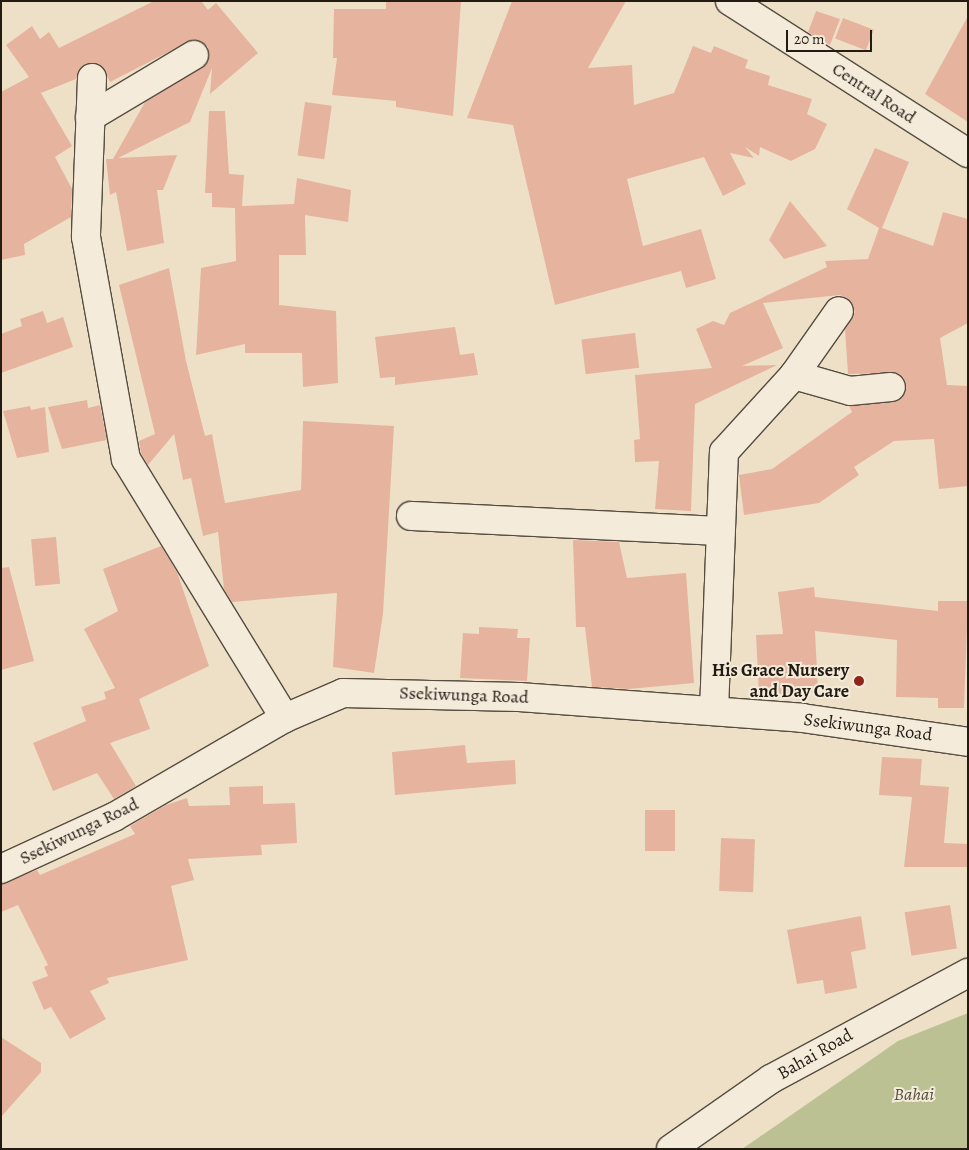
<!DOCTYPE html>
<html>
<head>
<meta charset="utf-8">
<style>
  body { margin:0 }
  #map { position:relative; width:969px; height:1150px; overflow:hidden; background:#eee0c7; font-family:Alegreya,serif }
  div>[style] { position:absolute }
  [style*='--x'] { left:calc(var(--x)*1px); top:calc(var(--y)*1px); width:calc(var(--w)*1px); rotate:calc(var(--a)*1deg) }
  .green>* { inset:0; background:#bcc193 }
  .building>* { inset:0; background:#e6b49e; transform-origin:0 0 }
  .roads { filter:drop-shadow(1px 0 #564d40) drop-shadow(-1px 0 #564d40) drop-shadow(0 1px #564d40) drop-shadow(0 -1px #564d40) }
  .street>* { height:28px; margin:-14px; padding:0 14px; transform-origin:14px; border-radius:14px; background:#f4ebdb }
  .secondary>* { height:28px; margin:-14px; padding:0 14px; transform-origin:14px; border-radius:14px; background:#f4ebdb }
  .dots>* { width:14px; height:14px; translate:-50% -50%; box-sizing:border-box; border:2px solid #f4ebdb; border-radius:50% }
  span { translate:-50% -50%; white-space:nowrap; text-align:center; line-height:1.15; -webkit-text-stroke:4px #f4ebdb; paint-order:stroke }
  .street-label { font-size:18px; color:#231c13 }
  .poi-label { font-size:18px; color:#231c13; font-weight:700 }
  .right { translate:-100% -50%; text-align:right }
  .park-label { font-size:18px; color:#514e39; font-style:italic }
  .frame { position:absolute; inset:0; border:2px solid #231c13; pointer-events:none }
  .scale { position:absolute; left:786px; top:30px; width:86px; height:22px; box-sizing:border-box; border:2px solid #231c13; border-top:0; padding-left:6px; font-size:15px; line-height:18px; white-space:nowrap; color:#231c13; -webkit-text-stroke:4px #f4ebdb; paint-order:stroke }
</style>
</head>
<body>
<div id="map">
  <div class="green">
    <i style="clip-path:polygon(968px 1013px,968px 1149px,742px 1149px,898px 1041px)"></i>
  </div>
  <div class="building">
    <i style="clip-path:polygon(154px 1px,201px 1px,208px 10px,216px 3px,258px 53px,210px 94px,212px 68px,190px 122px,118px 158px,177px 155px,163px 190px,157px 190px,164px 243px,127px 251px,116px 192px,110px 195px,106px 159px,113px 159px,145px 102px,207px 63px,208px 47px,194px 39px,110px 82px,101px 65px,85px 64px,76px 79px,41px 93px,72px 146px,55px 157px,72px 189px,71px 217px,24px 244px,25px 255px,1px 260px,1px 92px,29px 77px,6px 45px,32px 26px,40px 39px,49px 32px,59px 48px)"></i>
    <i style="clip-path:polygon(461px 1px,453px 116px,396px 107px,396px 101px,332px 95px,337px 58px,333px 58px,334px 9px,386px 9px,386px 2px)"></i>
    <i style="clip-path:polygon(512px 1px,626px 1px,588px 68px,632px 65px,634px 105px,674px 93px,693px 46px,711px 53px,714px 46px,748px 60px,745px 68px,770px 76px,768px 85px,812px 99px,807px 114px,827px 124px,815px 149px,791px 161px,760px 147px,759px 156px,745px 147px,754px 158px,730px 153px,746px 184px,723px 196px,704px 157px,627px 179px,643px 246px,701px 229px,716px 279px,686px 288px,681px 271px,555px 305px,513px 125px,467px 118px)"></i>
    <i style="clip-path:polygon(816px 11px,840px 19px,830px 45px,808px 32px)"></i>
    <i style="clip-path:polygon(968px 16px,968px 122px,925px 94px)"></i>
    <i style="left:843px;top:18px;width:33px;height:22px;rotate:21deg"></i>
    <i style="left:305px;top:102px;width:27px;height:54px;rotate:8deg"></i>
    <i style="clip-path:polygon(209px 111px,225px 111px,229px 174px,244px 175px,242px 206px,294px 204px,297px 178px,351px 190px,348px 222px,305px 215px,306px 255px,279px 255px,279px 305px,336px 311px,338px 383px,303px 387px,302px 353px,245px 353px,245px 344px,196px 355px,201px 268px,236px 261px,235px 208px,212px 207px,212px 193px,205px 193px)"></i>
    <i style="clip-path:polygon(875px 148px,909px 162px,882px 228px,933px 246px,943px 212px,968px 219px,968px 323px,940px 338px,947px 385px,968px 386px,968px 486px,939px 489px,934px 439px,894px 441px,854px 467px,859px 475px,819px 503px,744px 515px,739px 475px,772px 469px,852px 412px,849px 406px,893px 402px,905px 393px,904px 378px,897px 373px,848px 374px,845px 329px,855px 312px,848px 299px,840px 295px,763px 303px,783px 348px,742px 366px,777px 365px,695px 404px,691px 511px,655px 509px,659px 461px,635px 462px,634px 440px,640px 439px,635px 375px,712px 368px,696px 329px,713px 321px,724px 325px,730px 313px,827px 267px,825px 261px,868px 259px,879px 228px,847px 209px)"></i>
    <i style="clip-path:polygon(790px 201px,827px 246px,784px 259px,769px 240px)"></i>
    <i style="clip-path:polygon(169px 268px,186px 361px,205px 436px,212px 434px,225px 503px,301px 490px,303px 421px,394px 426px,383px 614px,374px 673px,333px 667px,337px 593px,232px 602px,224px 589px,218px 532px,203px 536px,191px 478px,183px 480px,174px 434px,148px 465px,141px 453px,139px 441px,155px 434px,119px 285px)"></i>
    <i style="clip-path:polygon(43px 311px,47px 323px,63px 317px,73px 347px,1px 373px,1px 334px,22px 326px,20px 319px)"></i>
    <i style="clip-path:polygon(455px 327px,460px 355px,474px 353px,478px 375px,395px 385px,395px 377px,380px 378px,375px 337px)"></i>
    <i style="left:635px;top:333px;width:35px;height:54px;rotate:83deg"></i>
    <i style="clip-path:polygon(87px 400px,88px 408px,100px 405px,107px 440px,62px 449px,48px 407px)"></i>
    <i style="clip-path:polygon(30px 406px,31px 410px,45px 407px,49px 452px,17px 458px,3px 411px)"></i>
    <i style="left:56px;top:537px;width:47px;height:25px;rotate:85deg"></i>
    <i style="clip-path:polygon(573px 540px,619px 542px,627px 578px,686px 573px,694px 683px,629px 689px,592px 687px,585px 627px,576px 627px)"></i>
    <i style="clip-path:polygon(161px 546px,177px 572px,209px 666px,139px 699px,150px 729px,110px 743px,136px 786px,114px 799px,97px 773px,53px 791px,33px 743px,86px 721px,81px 707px,106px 699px,104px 692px,115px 688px,84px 629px,118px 611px,103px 569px)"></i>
    <i style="clip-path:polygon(9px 567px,34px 661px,1px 670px,1px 568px)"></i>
    <i style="clip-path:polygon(814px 587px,815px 597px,938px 611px,938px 601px,968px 601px,964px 708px,938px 708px,938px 698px,896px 697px,897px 640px,815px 631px,818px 692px,759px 695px,756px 635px,783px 634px,778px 592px)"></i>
    <i style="clip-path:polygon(479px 627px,518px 629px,517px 638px,530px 638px,527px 681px,460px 678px,463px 633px,479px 634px)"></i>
    <i style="clip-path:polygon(465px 745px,467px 763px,515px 760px,516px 784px,395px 795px,392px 752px)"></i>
    <i style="clip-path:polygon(882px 757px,922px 759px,920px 785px,949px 787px,944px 843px,968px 844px,968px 867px,904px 867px,912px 797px,879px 795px)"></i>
    <i style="clip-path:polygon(263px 786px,263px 804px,295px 803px,297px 843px,261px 845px,262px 855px,188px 859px,194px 880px,171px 886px,188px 960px,107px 978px,109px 983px,90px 991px,106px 1019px,70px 1039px,51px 1007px,44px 1010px,32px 982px,48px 976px,44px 967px,48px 965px,18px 905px,1px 912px,1px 884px,37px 870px,40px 875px,135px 834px,130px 826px,166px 805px,187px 798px,189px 806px,230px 805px,229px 787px)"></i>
    <i style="left:645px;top:810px;width:30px;height:41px"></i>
    <i style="left:721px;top:838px;width:34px;height:53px;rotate:2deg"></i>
    <i style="left:950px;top:905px;width:44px;height:46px;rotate:81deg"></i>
    <i style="clip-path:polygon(861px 916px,866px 949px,851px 952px,857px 988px,825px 994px,823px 980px,797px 984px,787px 930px)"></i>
    <i style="clip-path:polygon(1px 1037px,41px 1063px,41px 1072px,1px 1117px)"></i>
  </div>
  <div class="roads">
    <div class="street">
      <i style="--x:92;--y:78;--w:159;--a:92.2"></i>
      <i style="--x:86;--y:237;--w:226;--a:79.8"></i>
      <i style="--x:126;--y:459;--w:304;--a:58.5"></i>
      <i style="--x:90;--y:117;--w:121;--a:-30.8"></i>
      <i style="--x:794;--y:375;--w:58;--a:15.9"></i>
      <i style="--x:850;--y:391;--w:41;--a:-5.6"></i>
      <i style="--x:411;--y:516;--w:310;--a:2.8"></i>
      <i style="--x:714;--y:711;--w:259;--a:-87.8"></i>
      <i style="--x:724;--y:452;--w:104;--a:-47.7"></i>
      <i style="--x:794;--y:375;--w:78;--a:-54.9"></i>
      <i style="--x:1;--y:869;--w:124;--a:-24.7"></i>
      <i style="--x:114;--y:817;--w:198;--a:-30.1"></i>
      <i style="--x:285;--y:718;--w:63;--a:-23.3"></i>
      <i style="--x:343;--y:693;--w:176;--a:1.3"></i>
      <i style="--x:519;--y:697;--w:284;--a:4.2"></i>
      <i style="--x:802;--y:718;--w:168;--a:8.2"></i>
    </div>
    <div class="secondary">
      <i style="--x:730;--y:1;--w:282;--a:32.6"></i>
      <i style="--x:671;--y:1149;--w:122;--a:-35"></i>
      <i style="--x:771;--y:1079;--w:224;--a:-28.3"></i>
    </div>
  </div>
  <div class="dots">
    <i style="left:859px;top:681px;background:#8f2418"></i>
  </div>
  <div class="street-label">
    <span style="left:874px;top:93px;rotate:33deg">Central Road</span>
    <span style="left:464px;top:695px;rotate:2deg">Ssekiwunga Road</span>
    <span style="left:868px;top:727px;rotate:7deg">Ssekiwunga Road</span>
    <span style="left:79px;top:831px;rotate:-26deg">Ssekiwunga Road</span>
    <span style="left:815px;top:1054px;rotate:-30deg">Bahai Road</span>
  </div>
  <div class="poi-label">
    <span class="right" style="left:849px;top:681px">His Grace Nursery<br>and Day Care</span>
  </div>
  <div class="park-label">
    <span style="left:914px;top:1094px">Bahai</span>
  </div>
  <div class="frame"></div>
  <div class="scale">20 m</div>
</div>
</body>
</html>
